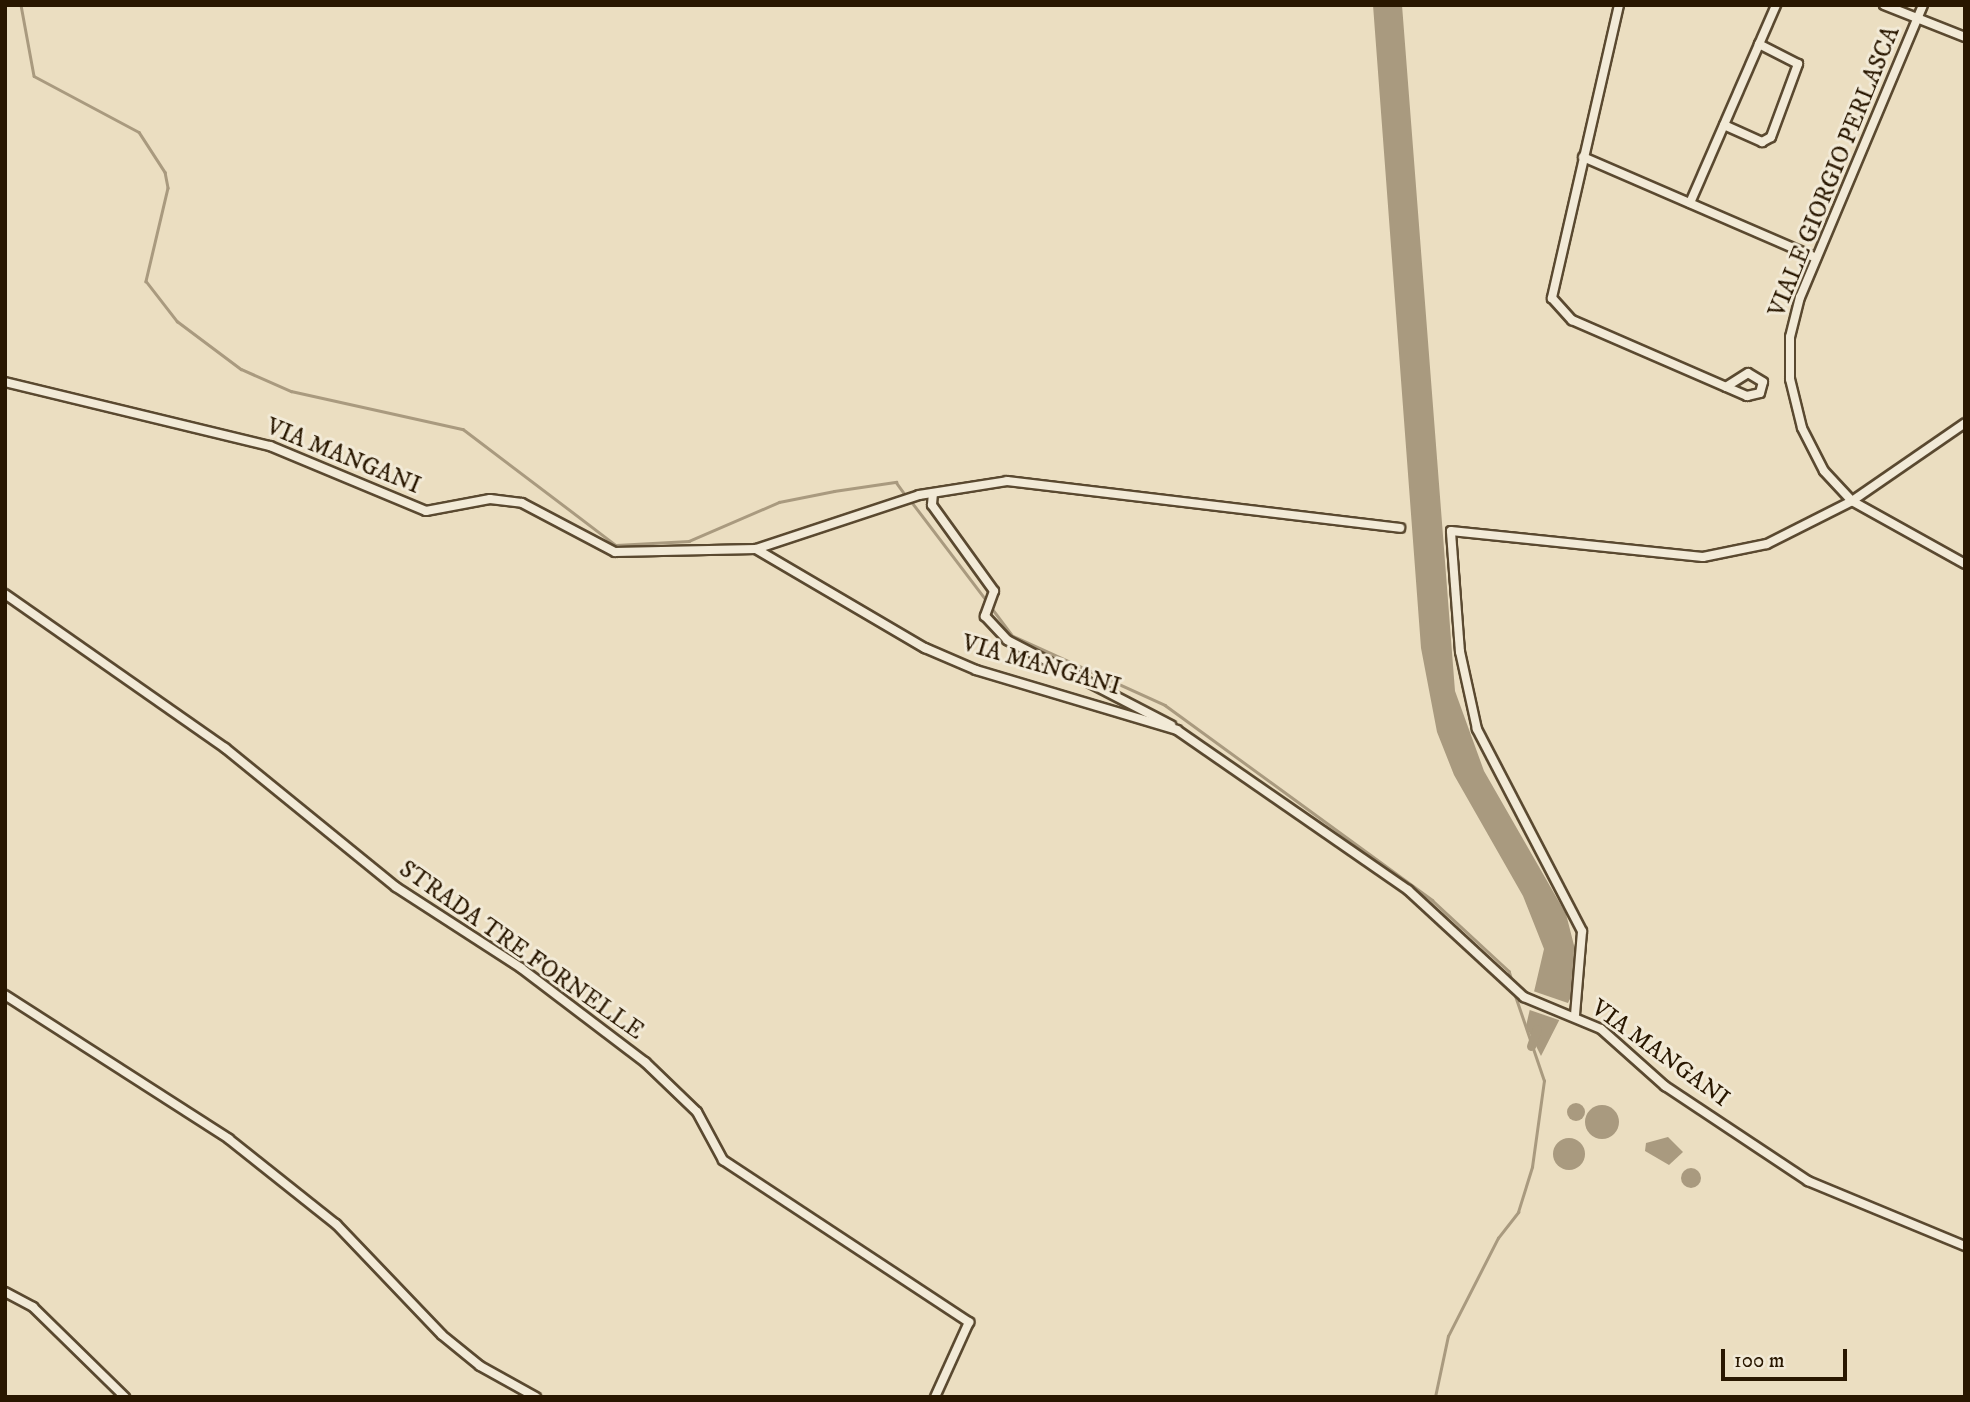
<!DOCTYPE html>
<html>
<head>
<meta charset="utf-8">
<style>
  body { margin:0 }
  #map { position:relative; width:1970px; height:1402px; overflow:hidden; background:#ebdec1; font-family:"IM FELL DW Pica",serif }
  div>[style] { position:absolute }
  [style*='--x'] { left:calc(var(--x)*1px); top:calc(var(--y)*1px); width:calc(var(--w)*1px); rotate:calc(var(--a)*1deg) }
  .water>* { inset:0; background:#a99a7f }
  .round { border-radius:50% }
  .pier>* { inset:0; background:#ebdec1; transform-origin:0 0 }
  .stream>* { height:2.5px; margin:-1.25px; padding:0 1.25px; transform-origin:1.25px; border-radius:1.25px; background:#a99a7f }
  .canal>* { height:9px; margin:-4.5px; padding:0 4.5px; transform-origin:4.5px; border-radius:4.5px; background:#a99a7f }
  .roads { filter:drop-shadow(2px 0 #5a4930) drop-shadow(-2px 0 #5a4930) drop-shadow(0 2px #5a4930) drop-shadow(0 -2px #5a4930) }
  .street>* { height:8px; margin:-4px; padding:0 4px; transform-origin:4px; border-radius:4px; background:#f2ead7 }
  span { translate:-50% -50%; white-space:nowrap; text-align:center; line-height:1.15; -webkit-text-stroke:6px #f2ead7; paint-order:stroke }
  .street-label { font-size:24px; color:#291700 }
  .frame { position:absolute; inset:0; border:7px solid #291700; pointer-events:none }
  .scale { position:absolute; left:1721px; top:1349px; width:126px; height:32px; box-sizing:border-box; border:4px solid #291700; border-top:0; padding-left:9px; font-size:21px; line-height:24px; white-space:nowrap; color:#291700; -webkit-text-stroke:5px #f2ead7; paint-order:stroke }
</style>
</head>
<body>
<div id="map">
  <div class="water">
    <i style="clip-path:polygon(1373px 5px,1402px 5px,1455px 691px,1484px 771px,1566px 914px,1577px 957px,1570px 999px,1541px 1056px,1526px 1026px,1544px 949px,1523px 896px,1454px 775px,1437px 732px,1421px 648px)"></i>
    <i class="round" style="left:1567px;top:1103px;width:18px;height:18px"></i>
    <i class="round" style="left:1585px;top:1105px;width:34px;height:34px"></i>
    <i style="clip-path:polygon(1668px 1137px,1683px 1152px,1669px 1165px,1645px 1151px,1646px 1143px)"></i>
    <i class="round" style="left:1553px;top:1138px;width:32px;height:32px"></i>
    <i class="round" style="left:1681px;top:1168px;width:20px;height:20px"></i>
  </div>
  <div class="pier">
    <i style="left:1533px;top:991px;width:40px;height:19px;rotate:19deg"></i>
  </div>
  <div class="stream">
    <i style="--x:21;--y:5;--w:72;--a:79.6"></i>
    <i style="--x:34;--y:76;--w:119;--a:28.1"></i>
    <i style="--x:139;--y:132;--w:48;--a:57"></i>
    <i style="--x:165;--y:172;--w:16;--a:79"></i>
    <i style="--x:168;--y:188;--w:96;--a:103.3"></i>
    <i style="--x:146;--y:281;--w:51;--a:52.2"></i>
    <i style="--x:177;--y:321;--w:80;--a:36.9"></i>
    <i style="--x:241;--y:369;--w:55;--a:23.7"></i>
    <i style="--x:291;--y:391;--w:176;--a:12.5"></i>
    <i style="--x:463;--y:429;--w:192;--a:37.2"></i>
    <i style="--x:616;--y:545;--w:73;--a:-3.1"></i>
    <i style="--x:689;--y:541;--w:98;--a:-23.4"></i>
    <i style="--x:779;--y:502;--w:56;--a:-11.3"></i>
    <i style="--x:834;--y:491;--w:63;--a:-8.3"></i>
    <i style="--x:896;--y:482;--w:17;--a:54"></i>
    <i style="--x:911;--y:501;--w:126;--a:52.8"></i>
    <i style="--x:991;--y:607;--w:36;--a:53"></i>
    <i style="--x:1013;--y:636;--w:167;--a:24.4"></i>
    <i style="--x:1165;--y:705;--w:331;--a:36.1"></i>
    <i style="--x:1432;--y:900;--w:105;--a:42.7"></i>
    <i style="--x:1509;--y:971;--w:13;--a:72"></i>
    <i style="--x:1435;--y:1397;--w:62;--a:-78"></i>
    <i style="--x:1448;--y:1336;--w:110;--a:-63"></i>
    <i style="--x:1498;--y:1238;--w:33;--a:-52"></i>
    <i style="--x:1518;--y:1212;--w:47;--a:-72.7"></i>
    <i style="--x:1532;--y:1167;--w:87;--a:-82.1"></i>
    <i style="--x:1544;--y:1081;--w:93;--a:-108.8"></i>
  </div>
  <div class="canal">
    <i style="--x:1531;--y:1046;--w:18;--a:-71"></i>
  </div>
  <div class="roads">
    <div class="street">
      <i style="--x:1619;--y:5;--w:301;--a:102.9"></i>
      <i style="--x:1552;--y:298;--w:30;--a:48"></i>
      <i style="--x:1572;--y:320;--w:191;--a:23.5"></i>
      <i style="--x:1747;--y:396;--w:13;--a:-13"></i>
      <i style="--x:1760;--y:393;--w:11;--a:-75"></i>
      <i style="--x:1763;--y:382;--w:17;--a:-149"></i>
      <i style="--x:1748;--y:373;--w:26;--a:148"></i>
      <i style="--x:1884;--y:5;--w:87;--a:21.6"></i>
      <i style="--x:1923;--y:5;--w:317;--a:112.8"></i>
      <i style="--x:1800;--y:297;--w:41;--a:104"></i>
      <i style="--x:1790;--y:337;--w:42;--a:90"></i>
      <i style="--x:1790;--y:379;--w:50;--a:76.2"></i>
      <i style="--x:1802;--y:428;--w:48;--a:62.9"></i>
      <i style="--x:1824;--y:471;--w:41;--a:47"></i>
      <i style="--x:1852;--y:501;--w:129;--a:29.1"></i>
      <i style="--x:1724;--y:125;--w:42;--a:24.1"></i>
      <i style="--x:1762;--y:142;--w:10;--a:-29"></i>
      <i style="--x:1771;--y:137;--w:78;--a:-69.7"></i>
      <i style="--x:1798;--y:64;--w:44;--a:-152.9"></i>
      <i style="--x:1583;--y:157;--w:254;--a:23.4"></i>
      <i style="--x:1690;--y:203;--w:216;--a:-66.5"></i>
      <i style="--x:5;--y:382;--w:273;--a:13.6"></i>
      <i style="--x:270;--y:446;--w:169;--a:22.6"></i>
      <i style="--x:426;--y:511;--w:65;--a:-10.6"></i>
      <i style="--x:490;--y:499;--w:32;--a:7"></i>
      <i style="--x:522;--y:503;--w:105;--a:27.8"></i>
      <i style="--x:615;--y:552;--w:141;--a:-1.2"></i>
      <i style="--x:756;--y:549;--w:196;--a:30.4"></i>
      <i style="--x:925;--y:648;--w:56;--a:23.3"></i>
      <i style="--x:976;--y:670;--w:210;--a:16.6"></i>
      <i style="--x:1177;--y:730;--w:281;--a:34.7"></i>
      <i style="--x:1408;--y:890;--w:158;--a:42.7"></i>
      <i style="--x:1524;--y:997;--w:83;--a:22.6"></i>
      <i style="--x:1601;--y:1029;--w:86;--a:41.7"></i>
      <i style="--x:1665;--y:1086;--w:172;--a:33.6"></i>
      <i style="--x:1808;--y:1181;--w:170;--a:22.5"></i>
      <i style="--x:933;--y:493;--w:12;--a:95"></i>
      <i style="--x:932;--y:505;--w:106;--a:54.2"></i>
      <i style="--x:994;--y:591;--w:27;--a:110"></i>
      <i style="--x:985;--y:616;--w:33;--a:47"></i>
      <i style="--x:1007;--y:640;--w:185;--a:27.4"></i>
      <i style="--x:756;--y:549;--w:172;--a:-18.3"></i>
      <i style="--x:919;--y:495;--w:89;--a:-9"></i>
      <i style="--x:1007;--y:481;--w:396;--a:6.8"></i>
      <i style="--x:5;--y:594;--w:269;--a:35"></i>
      <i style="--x:225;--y:748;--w:220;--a:39.1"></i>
      <i style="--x:396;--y:887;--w:149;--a:32.9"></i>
      <i style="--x:521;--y:968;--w:156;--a:37.2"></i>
      <i style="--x:645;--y:1062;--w:72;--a:43.9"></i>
      <i style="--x:697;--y:1112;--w:55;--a:61.6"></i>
      <i style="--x:723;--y:1160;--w:295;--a:33.4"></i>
      <i style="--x:969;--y:1322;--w:82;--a:114.4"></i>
      <i style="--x:5;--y:995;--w:266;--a:32.7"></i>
      <i style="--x:229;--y:1139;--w:137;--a:38.5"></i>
      <i style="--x:336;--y:1224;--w:153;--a:46.3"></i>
      <i style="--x:442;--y:1335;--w:49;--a:39.2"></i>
      <i style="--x:480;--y:1366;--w:64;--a:29"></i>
      <i style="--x:1575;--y:1015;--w:84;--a:-85.2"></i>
      <i style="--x:1582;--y:931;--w:228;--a:-117.5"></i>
      <i style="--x:1477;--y:729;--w:79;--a:-102.4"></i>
      <i style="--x:1460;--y:652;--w:121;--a:-94.3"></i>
      <i style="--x:1451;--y:531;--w:253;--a:5.9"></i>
      <i style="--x:1703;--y:557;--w:65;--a:-11.5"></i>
      <i style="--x:1767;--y:544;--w:95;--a:-26.8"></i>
      <i style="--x:1852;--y:501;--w:137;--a:-34.6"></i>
      <i style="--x:5;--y:1292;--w:32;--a:28"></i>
      <i style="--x:33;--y:1307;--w:129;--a:44.4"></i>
    </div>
  </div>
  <div class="street-label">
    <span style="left:1835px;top:172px;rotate:-68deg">VIALE GIORGIO PERLASCA</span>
    <span style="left:343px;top:457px;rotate:22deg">VIA MANGANI</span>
    <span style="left:1041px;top:666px;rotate:16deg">VIA MANGANI</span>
    <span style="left:521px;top:951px;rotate:35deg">STRADA TRE FORNELLE</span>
    <span style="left:1660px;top:1054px;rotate:36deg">VIA MANGANI</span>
  </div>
  <div class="frame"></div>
  <div class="scale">100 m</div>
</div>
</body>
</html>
